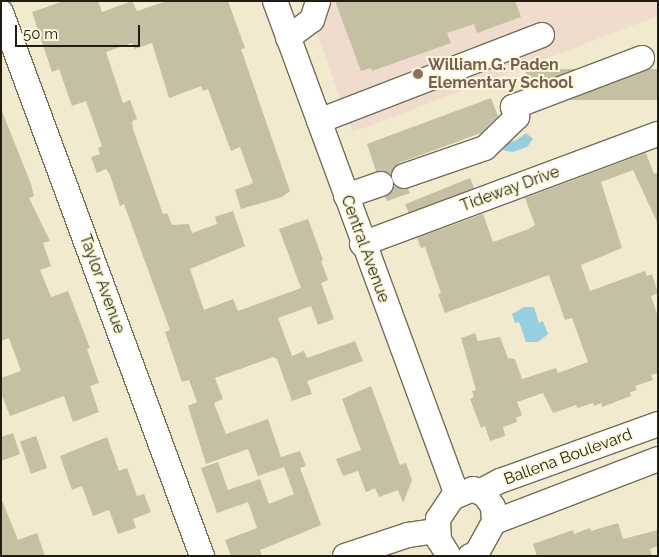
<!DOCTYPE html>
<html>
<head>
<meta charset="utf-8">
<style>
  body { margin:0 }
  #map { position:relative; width:659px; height:557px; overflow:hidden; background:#f1eace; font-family:Raleway,sans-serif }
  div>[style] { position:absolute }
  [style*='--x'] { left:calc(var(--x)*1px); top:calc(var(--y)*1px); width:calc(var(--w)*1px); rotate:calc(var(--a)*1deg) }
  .education>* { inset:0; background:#efdccc }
  .water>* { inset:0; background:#96cfe0 }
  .building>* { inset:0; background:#c5bfa3; transform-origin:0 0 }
  .roads { filter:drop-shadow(1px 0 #746e55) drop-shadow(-1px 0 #746e55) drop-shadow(0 1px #746e55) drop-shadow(0 -1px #746e55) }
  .minor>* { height:24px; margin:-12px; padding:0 12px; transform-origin:12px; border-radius:12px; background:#fff }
  .dots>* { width:14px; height:14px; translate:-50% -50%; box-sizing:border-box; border:2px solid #fef8db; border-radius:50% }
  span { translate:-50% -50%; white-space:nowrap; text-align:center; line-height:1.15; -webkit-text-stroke:4px #fef8db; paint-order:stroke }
  .education-label { font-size:16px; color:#785e54; font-weight:700 }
  .left { translate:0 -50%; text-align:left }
  .street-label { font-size:16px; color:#201d13 }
  .frame { position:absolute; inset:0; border:2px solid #201d13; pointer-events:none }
  .scale { position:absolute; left:15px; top:25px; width:125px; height:22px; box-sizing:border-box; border:2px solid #201d13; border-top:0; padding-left:6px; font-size:15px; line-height:18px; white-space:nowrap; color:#201d13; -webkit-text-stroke:4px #fef8db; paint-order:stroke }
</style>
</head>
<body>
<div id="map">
  <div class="education">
    <i style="clip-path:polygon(305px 1px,658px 1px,658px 16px,353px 132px)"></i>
  </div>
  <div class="water">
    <i style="clip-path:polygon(526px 133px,533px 139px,527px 147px,513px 152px,503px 150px,505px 142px,515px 141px)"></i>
    <i style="clip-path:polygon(524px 307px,534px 307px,539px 323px,543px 321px,548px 334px,538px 342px,526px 342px,519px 322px,515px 323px,512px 314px)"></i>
  </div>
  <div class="building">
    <i style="clip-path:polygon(64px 1px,98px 1px,102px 12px,132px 1px,137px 11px,167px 1px,228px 1px,245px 48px,241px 49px,290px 191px,282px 197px,241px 209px,235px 190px,253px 183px,240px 147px,231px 151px,208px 89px,203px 91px,201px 86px,169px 98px,152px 43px,135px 49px,132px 43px,106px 52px,123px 103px,130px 100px,137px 119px,132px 121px,133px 129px,163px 214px,167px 213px,172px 225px,189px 224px,192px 233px,217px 224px,215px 217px,233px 211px,245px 246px,190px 269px,204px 310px,233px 299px,238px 311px,301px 288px,279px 229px,308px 219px,323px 260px,321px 261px,328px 280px,321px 283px,334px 319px,318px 325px,311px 306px,278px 318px,292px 356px,304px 351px,307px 358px,355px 341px,363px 361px,307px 381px,312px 394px,292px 401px,277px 359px,273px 357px,215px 378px,223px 399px,214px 403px,226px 434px,268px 419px,281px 457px,300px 451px,306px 466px,300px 468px,321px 525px,260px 550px,262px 556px,231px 556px,225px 540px,257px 528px,248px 502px,217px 513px,201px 468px,218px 462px,228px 490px,260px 479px,269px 504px,294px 494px,284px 467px,258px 476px,248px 449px,206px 464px,188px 406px,197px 402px,189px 380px,182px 382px,165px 332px,170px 330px,124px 204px,120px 206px,110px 175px,106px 169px,97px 173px,91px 157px,100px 154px,98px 148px,102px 146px,86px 101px,72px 106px,59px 69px,52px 72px,32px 12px)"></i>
    <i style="clip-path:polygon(335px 1px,515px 1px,521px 17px,477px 33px,474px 24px,447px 33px,451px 43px,372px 71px,371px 68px,361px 71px)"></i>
    <i style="left:658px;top:69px;width:31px;height:132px;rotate:90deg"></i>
    <i style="clip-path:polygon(491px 98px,498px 116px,481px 133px,399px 163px,390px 174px,376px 171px,367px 144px)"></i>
    <i style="clip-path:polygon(1px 109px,31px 184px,34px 196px,29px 198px,50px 241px,43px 243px,51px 266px,40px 270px,51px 297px,68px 291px,90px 348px,87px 349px,99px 383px,90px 386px,99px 412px,73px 422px,64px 396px,10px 416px,1px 393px,1px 378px,21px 371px,9px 338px,1px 341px)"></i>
    <i style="clip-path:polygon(646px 153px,654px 174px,658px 173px,658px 224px,633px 170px,601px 182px,622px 248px,581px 265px,590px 291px,645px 271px,647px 276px,652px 274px,658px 293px,651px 296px,658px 317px,658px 373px,651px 375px,653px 380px,635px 386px,637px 390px,630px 392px,631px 396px,602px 407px,601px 403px,594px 406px,593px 403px,578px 408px,576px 405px,553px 413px,543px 393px,517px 402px,522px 415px,516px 418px,517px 422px,503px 427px,505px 436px,490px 441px,485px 426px,481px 428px,470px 399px,474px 397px,472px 391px,476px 390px,461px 338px,475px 333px,478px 341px,500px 337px,508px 358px,515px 359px,522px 379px,556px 368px,558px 373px,588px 362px,572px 318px,565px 320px,549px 275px,445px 313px,438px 294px,441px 293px,425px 247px,421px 248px,417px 238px,483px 214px,493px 242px,529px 229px,535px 225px,525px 198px)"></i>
    <i style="left:470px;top:178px;width:11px;height:70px;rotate:68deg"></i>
    <i style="clip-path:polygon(395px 186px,408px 189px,410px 193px,387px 201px,385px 197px)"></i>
    <i style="clip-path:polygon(371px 386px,400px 465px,406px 463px,412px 480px,403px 503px,398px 490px,379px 497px,375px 488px,366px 492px,358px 471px,343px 476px,336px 459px,361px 450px,342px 399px)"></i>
    <i style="clip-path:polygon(13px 433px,20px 454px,1px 461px,1px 437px)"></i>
    <i style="left:36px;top:436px;width:34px;height:17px;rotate:71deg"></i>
    <i style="clip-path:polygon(107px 437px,119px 471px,127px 468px,137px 496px,144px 494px,151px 512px,133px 519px,136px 528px,118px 534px,109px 510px,93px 516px,82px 486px,72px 490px,60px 456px)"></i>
    <i style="clip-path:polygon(1px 498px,18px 540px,37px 533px,45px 556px,1px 556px)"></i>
    <i style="clip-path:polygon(618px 523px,623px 539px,658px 530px,658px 546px,650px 549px,652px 556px,537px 556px,533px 544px,573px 530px,574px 534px,590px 528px,591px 531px)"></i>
  </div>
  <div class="roads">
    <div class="minor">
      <i style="--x:275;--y:1;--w:526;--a:69.78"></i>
      <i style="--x:1;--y:12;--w:580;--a:69.72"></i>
      <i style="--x:288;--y:38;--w:30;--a:-37"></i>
      <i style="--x:312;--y:20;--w:20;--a:-72"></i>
      <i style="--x:319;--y:121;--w:239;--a:-21.1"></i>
      <i style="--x:404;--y:176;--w:86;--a:-19.1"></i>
      <i style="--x:485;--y:148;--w:45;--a:-44.1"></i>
      <i style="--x:517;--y:117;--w:11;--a:-112"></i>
      <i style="--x:513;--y:107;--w:138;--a:-20.8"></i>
      <i style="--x:346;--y:196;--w:37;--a:-19"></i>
      <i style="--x:362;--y:244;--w:316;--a:-20.4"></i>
      <i style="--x:479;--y:492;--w:24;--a:-28"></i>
      <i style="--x:500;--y:481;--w:168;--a:-19.8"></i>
      <i style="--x:494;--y:522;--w:176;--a:-21"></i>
      <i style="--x:345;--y:556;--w:66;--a:-18.4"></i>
      <i style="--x:408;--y:535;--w:29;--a:-8"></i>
      <i style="--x:449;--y:556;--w:19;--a:-122"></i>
      <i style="--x:439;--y:540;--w:21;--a:-93"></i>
      <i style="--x:438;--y:519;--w:25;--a:-56"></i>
      <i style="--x:452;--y:498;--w:23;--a:-23"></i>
      <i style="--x:473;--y:489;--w:13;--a:27"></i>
      <i style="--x:485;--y:495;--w:14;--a:56"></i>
      <i style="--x:493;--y:507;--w:15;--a:86"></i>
      <i style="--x:494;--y:522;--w:37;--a:119"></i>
      <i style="--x:476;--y:554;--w:6;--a:162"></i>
    </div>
  </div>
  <div class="dots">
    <i style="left:418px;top:74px;background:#8d6e63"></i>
  </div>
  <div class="education-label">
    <span class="left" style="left:428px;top:74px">William G. Paden<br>Elementary School</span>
  </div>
  <div class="street-label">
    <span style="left:510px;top:189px;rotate:-20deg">Tideway Drive</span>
    <span style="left:365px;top:249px;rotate:70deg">Central Avenue</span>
    <span style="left:102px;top:284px;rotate:70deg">Taylor Avenue</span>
    <span style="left:568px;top:457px;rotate:-20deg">Ballena Boulevard</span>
  </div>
  <div class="frame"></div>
  <div class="scale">50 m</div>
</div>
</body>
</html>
